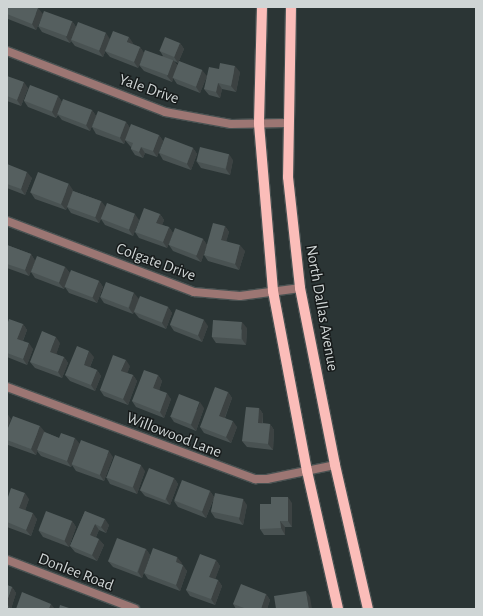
<!DOCTYPE html>
<html>
<head>
<meta charset="utf-8">
<style>
  body { margin:0 }
  #map { position:relative; width:483px; height:616px; overflow:hidden; background:#2b3535; font-family:"Alegreya Sans",sans-serif }
  div>[style] { position:absolute }
  [style*='--x'] { left:calc(var(--x)*1px); top:calc(var(--y)*1px); width:calc(var(--w)*1px); rotate:calc(var(--a)*1deg) }
  .roads { filter:drop-shadow(1px 0 #495252) drop-shadow(-1px 0 #495252) drop-shadow(0 1px #495252) drop-shadow(0 -1px #495252) }
  .minor>* { height:8px; margin:-4px; padding:0 4px; transform-origin:4px; border-radius:4px; background:#9c7673 }
  .primary>* { height:10px; margin:-5px; padding:0 5px; transform-origin:5px; border-radius:5px; background:#fbbdb9 }
  .wall>* { inset:0; background:#495252 }
  .shaded-wall>* { inset:0; background:#3c4242 }
  .building>* { inset:0; background:#555f5f; transform-origin:0 0 }
  span { translate:-50% -50%; white-space:nowrap; text-align:center; line-height:1.15; -webkit-text-stroke:3px #171b1b; paint-order:stroke }
  .street-label { font-size:16px; color:#cfd5d5 }
  .frame { position:absolute; inset:0; border:8px solid #cfd5d5; pointer-events:none }
</style>
</head>
<body>
<div id="map">
  <div class="roads">
    <div class="minor">
      <i style="--x:7;--y:51;--w:169;--a:21.1"></i>
      <i style="--x:165;--y:112;--w:67;--a:10.3"></i>
      <i style="--x:231;--y:124;--w:56;--a:-1"></i>
      <i style="--x:7;--y:221;--w:200;--a:20.8"></i>
      <i style="--x:194;--y:292;--w:46;--a:5"></i>
      <i style="--x:240;--y:296;--w:61;--a:-7.6"></i>
      <i style="--x:7;--y:387;--w:265;--a:20.4"></i>
      <i style="--x:255;--y:479;--w:12;--a:0"></i>
      <i style="--x:267;--y:479;--w:69;--a:-11.6"></i>
      <i style="--x:7;--y:560;--w:137;--a:20.9"></i>
    </div>
    <div class="primary">
      <i style="--x:262;--y:7;--w:117;--a:91.5"></i>
      <i style="--x:259;--y:124;--w:168;--a:85.2"></i>
      <i style="--x:273;--y:291;--w:183;--a:79.3"></i>
      <i style="--x:307;--y:471;--w:141;--a:77.3"></i>
      <i style="--x:291;--y:7;--w:170;--a:91"></i>
      <i style="--x:288;--y:177;--w:112;--a:83.8"></i>
      <i style="--x:300;--y:288;--w:180;--a:78.8"></i>
      <i style="--x:335;--y:465;--w:148;--a:77.1"></i>
    </div>
  </div>
  <div class="wall">
    <i style="clip-path:polygon(7px 14px,43px 14px,36px 30px,8px 19px,7px 18px)"></i>
    <i style="clip-path:polygon(72px 21px,76px 27px,110px 39px,103px 57px,75px 46px,71px 41px,70px 43px,42px 32px,38px 26px)"></i>
    <i style="clip-path:polygon(133px 43px,133px 44px,140px 47px,144px 53px,138px 68px,110px 57px,105px 51px)"></i>
    <i style="clip-path:polygon(180px 43px,184px 49px,178px 63px,174px 61px,178px 66px,207px 76px,200px 93px,177px 84px,173px 78px,172px 82px,144px 71px,139px 65px,163px 56px,160px 51px)"></i>
    <i style="clip-path:polygon(219px 69px,240px 72px,236px 92px,222px 89px,220px 98px,209px 95px,204px 89px)"></i>
    <i style="clip-path:polygon(7px 76px,28px 88px,21px 106px,7px 101px)"></i>
    <i style="clip-path:polygon(58px 96px,62px 102px,92px 110px,96px 116px,90px 131px,62px 120px,58px 115px,56px 118px,28px 107px,24px 101px)"></i>
    <i style="clip-path:polygon(126px 122px,130px 128px,124px 144px,96px 134px,92px 127px)"></i>
    <i style="clip-path:polygon(159px 135px,163px 141px,157px 157px,145px 153px,143px 158px,135px 155px,131px 149px,131px 147px,130px 146px,125px 140px)"></i>
    <i style="clip-path:polygon(193px 148px,197px 154px,191px 170px,163px 160px,159px 153px)"></i>
    <i style="clip-path:polygon(233px 160px,230px 175px,201px 168px,197px 162px)"></i>
    <i style="clip-path:polygon(7px 164px,32px 178px,25px 195px,7px 188px)"></i>
    <i style="clip-path:polygon(73px 190px,73px 191px,101px 201px,105px 207px,139px 220px,133px 236px,105px 225px,101px 219px,99px 223px,71px 213px,67px 207px,66px 210px,35px 199px,31px 193px)"></i>
    <i style="clip-path:polygon(160px 214px,164px 220px,162px 225px,169px 227px,173px 233px,167px 248px,139px 238px,135px 232px)"></i>
    <i style="clip-path:polygon(225px 226px,229px 232px,226px 241px,245px 251px,239px 270px,208px 261px,204px 255px)"></i>
    <i style="clip-path:polygon(203px 239px,207px 245px,201px 262px,173px 251px,169px 245px)"></i>
    <i style="clip-path:polygon(7px 245px,31px 254px,35px 261px,29px 276px,7px 268px)"></i>
    <i style="clip-path:polygon(65px 267px,70px 273px,64px 289px,35px 278px,31px 272px)"></i>
    <i style="clip-path:polygon(99px 281px,103px 287px,97px 303px,69px 293px,65px 287px)"></i>
    <i style="clip-path:polygon(100px 297px,139px 299px,133px 314px,104px 303px)"></i>
    <i style="clip-path:polygon(168px 307px,172px 313px,166px 329px,139px 318px,134px 312px)"></i>
    <i style="clip-path:polygon(23px 324px,27px 330px,23px 341px,33px 349px,27px 365px,7px 357px,7px 325px)"></i>
    <i style="clip-path:polygon(170px 325px,208px 326px,202px 342px,174px 331px)"></i>
    <i style="clip-path:polygon(247px 328px,246px 345px,216px 343px,212px 337px)"></i>
    <i style="clip-path:polygon(60px 343px,56px 354px,64px 357px,68px 363px,62px 378px,35px 368px,30px 362px)"></i>
    <i style="clip-path:polygon(94px 357px,90px 367px,97px 370px,101px 376px,95px 391px,70px 381px,65px 375px)"></i>
    <i style="clip-path:polygon(130px 366px,127px 373px,133px 375px,137px 381px,128px 405px,104px 396px,100px 390px)"></i>
    <i style="clip-path:polygon(158px 375px,162px 381px,159px 390px,171px 399px,164px 418px,136px 407px,132px 401px)"></i>
    <i style="clip-path:polygon(228px 392px,232px 398px,225px 418px,237px 427px,231px 443px,204px 433px,200px 427px)"></i>
    <i style="clip-path:polygon(204px 408px,196px 431px,174px 422px,170px 416px)"></i>
    <i style="clip-path:polygon(259px 408px,263px 414px,263px 423px,270px 424px,274px 430px,273px 450px,247px 447px,242px 441px)"></i>
    <i style="clip-path:polygon(7px 430px,45px 432px,59px 438px,79px 444px,113px 457px,104px 481px,76px 471px,72px 465px,71px 467px,41px 456px,37px 451px,36px 455px,8px 445px,7px 443px)"></i>
    <i style="clip-path:polygon(145px 471px,137px 494px,110px 484px,106px 477px)"></i>
    <i style="clip-path:polygon(174px 478px,178px 484px,170px 505px,145px 496px,140px 490px)"></i>
    <i style="clip-path:polygon(210px 491px,214px 497px,247px 505px,243px 525px,215px 518px,211px 512px,214px 498px,206px 518px,178px 507px,174px 501px)"></i>
    <i style="clip-path:polygon(29px 499px,25px 510px,37px 519px,31px 536px,7px 527px,7px 500px)"></i>
    <i style="clip-path:polygon(292px 503px,292px 527px,285px 527px,285px 535px,264px 535px,260px 529px)"></i>
    <i style="clip-path:polygon(85px 511px,109px 525px,106px 533px,99px 530px,96px 537px,104px 545px,97px 561px,75px 552px,70px 546px)"></i>
    <i style="clip-path:polygon(72px 521px,76px 527px,69px 547px,43px 537px,39px 531px)"></i>
    <i style="clip-path:polygon(146px 549px,150px 555px,142px 578px,113px 567px,108px 561px)"></i>
    <i style="clip-path:polygon(177px 557px,181px 564px,187px 571px,180px 591px,148px 579px,144px 573px)"></i>
    <i style="clip-path:polygon(216px 560px,220px 566px,215px 579px,218px 580px,222px 586px,215px 605px,190px 596px,186px 590px)"></i>
    <i style="clip-path:polygon(7px 585px,12px 587px,16px 593px,11px 609px,7px 607px)"></i>
    <i style="clip-path:polygon(266px 594px,270px 600px,267px 609px,236px 609px,233px 604px)"></i>
  </div>
  <div class="shaded-wall">
    <i style="clip-path:polygon(38px 8px,43px 14px,36px 30px,32px 24px)"></i>
    <i style="clip-path:polygon(72px 21px,76px 27px,70px 43px,66px 37px)"></i>
    <i style="clip-path:polygon(106px 33px,110px 39px,103px 57px,99px 51px)"></i>
    <i style="clip-path:polygon(129px 37px,133px 43px,131px 48px,127px 42px)"></i>
    <i style="clip-path:polygon(180px 43px,184px 49px,178px 63px,174px 57px)"></i>
    <i style="clip-path:polygon(140px 47px,144px 53px,138px 68px,134px 62px)"></i>
    <i style="clip-path:polygon(173px 60px,178px 66px,172px 82px,167px 76px)"></i>
    <i style="clip-path:polygon(235px 66px,240px 72px,236px 92px,231px 86px)"></i>
    <i style="clip-path:polygon(202px 70px,207px 76px,200px 93px,196px 87px)"></i>
    <i style="clip-path:polygon(24px 82px,28px 88px,21px 106px,17px 100px)"></i>
    <i style="clip-path:polygon(218px 83px,222px 89px,220px 98px,216px 92px)"></i>
    <i style="clip-path:polygon(58px 96px,62px 102px,56px 118px,52px 112px)"></i>
    <i style="clip-path:polygon(92px 110px,96px 116px,90px 131px,86px 125px)"></i>
    <i style="clip-path:polygon(126px 122px,130px 128px,124px 144px,120px 138px)"></i>
    <i style="clip-path:polygon(159px 135px,163px 141px,157px 157px,153px 151px)"></i>
    <i style="clip-path:polygon(141px 147px,145px 153px,143px 158px,139px 152px)"></i>
    <i style="clip-path:polygon(193px 148px,197px 154px,191px 170px,187px 164px)"></i>
    <i style="clip-path:polygon(229px 154px,233px 160px,230px 175px,226px 169px)"></i>
    <i style="clip-path:polygon(27px 172px,32px 178px,25px 195px,21px 189px)"></i>
    <i style="clip-path:polygon(69px 184px,73px 190px,66px 210px,61px 204px)"></i>
    <i style="clip-path:polygon(101px 201px,106px 207px,99px 223px,95px 217px)"></i>
    <i style="clip-path:polygon(135px 214px,139px 220px,133px 236px,129px 230px)"></i>
    <i style="clip-path:polygon(160px 214px,164px 220px,161px 229px,156px 223px)"></i>
    <i style="clip-path:polygon(225px 226px,229px 232px,225px 246px,221px 240px)"></i>
    <i style="clip-path:polygon(169px 227px,173px 233px,167px 248px,163px 242px)"></i>
    <i style="clip-path:polygon(203px 239px,207px 245px,201px 262px,196px 256px)"></i>
    <i style="clip-path:polygon(240px 245px,245px 251px,239px 270px,235px 264px)"></i>
    <i style="clip-path:polygon(31px 254px,35px 261px,29px 276px,25px 270px)"></i>
    <i style="clip-path:polygon(65px 267px,70px 273px,64px 289px,59px 283px)"></i>
    <i style="clip-path:polygon(99px 281px,103px 287px,97px 303px,92px 297px)"></i>
    <i style="clip-path:polygon(134px 293px,139px 299px,133px 314px,129px 308px)"></i>
    <i style="clip-path:polygon(168px 307px,172px 313px,166px 329px,162px 323px)"></i>
    <i style="clip-path:polygon(204px 320px,208px 326px,202px 342px,198px 335px)"></i>
    <i style="clip-path:polygon(242px 322px,247px 328px,246px 345px,242px 339px)"></i>
    <i style="clip-path:polygon(23px 324px,27px 330px,21px 345px,17px 339px)"></i>
    <i style="clip-path:polygon(56px 337px,60px 343px,55px 358px,50px 352px)"></i>
    <i style="clip-path:polygon(29px 343px,33px 349px,27px 365px,23px 359px)"></i>
    <i style="clip-path:polygon(89px 351px,94px 357px,88px 371px,84px 365px)"></i>
    <i style="clip-path:polygon(64px 357px,68px 363px,62px 378px,58px 372px)"></i>
    <i style="clip-path:polygon(126px 360px,130px 366px,126px 377px,121px 371px)"></i>
    <i style="clip-path:polygon(97px 370px,101px 376px,95px 391px,91px 385px)"></i>
    <i style="clip-path:polygon(133px 375px,137px 381px,128px 405px,123px 399px)"></i>
    <i style="clip-path:polygon(158px 375px,162px 381px,158px 394px,153px 388px)"></i>
    <i style="clip-path:polygon(228px 392px,232px 398px,223px 422px,219px 416px)"></i>
    <i style="clip-path:polygon(167px 393px,171px 399px,164px 418px,160px 412px)"></i>
    <i style="clip-path:polygon(200px 402px,204px 408px,196px 431px,191px 425px)"></i>
    <i style="clip-path:polygon(259px 408px,263px 414px,262px 429px,258px 423px)"></i>
    <i style="clip-path:polygon(7px 413px,11px 419px,7px 430px)"></i>
    <i style="clip-path:polygon(233px 421px,237px 427px,231px 443px,226px 437px)"></i>
    <i style="clip-path:polygon(270px 424px,274px 430px,273px 450px,268px 444px)"></i>
    <i style="clip-path:polygon(40px 426px,45px 432px,36px 455px,31px 449px)"></i>
    <i style="clip-path:polygon(75px 438px,80px 444px,71px 467px,67px 461px)"></i>
    <i style="clip-path:polygon(109px 451px,113px 457px,104px 481px,100px 475px)"></i>
    <i style="clip-path:polygon(141px 465px,145px 471px,137px 494px,133px 487px)"></i>
    <i style="clip-path:polygon(174px 478px,178px 484px,170px 505px,166px 499px)"></i>
    <i style="clip-path:polygon(210px 491px,214px 497px,206px 518px,202px 512px)"></i>
    <i style="clip-path:polygon(25px 493px,29px 499px,24px 514px,19px 508px)"></i>
    <i style="clip-path:polygon(288px 497px,292px 503px,292px 527px,288px 521px)"></i>
    <i style="clip-path:polygon(243px 499px,247px 505px,243px 525px,239px 519px)"></i>
    <i style="clip-path:polygon(33px 513px,37px 519px,31px 536px,26px 530px)"></i>
    <i style="clip-path:polygon(105px 519px,109px 525px,106px 533px,101px 527px)"></i>
    <i style="clip-path:polygon(72px 521px,76px 527px,69px 547px,64px 540px)"></i>
    <i style="clip-path:polygon(280px 521px,285px 527px,285px 535px,281px 528px)"></i>
    <i style="clip-path:polygon(95px 524px,99px 530px,94px 541px,90px 535px)"></i>
    <i style="clip-path:polygon(99px 539px,104px 545px,97px 561px,92px 555px)"></i>
    <i style="clip-path:polygon(146px 549px,150px 555px,142px 578px,138px 572px)"></i>
    <i style="clip-path:polygon(177px 557px,182px 563px,180px 568px,176px 562px)"></i>
    <i style="clip-path:polygon(216px 560px,220px 566px,214px 583px,209px 577px)"></i>
    <i style="clip-path:polygon(183px 565px,187px 571px,180px 591px,176px 585px)"></i>
    <i style="clip-path:polygon(218px 580px,222px 586px,215px 605px,211px 599px)"></i>
    <i style="clip-path:polygon(12px 587px,16px 593px,11px 609px,7px 604px,7px 601px)"></i>
    <i style="clip-path:polygon(306px 591px,310px 597px,312px 609px,309px 609px)"></i>
    <i style="clip-path:polygon(266px 594px,270px 600px,267px 609px,261px 609px)"></i>
    <i style="clip-path:polygon(51px 604px,55px 609px,49px 609px)"></i>
  </div>
  <div class="building">
    <i style="clip-path:polygon(7px 7px,36px 7px,38px 8px,32px 24px,7px 14px)"></i>
    <i style="left:44px;top:11px;width:30px;height:16px;rotate:20deg"></i>
    <i style="left:78px;top:22px;width:30px;height:19px;rotate:21deg"></i>
    <i style="clip-path:polygon(113px 31px,129px 37px,127px 42px,140px 47px,134px 62px,105px 51px)"></i>
    <i style="left:165px;top:37px;width:16px;height:15px;rotate:22deg"></i>
    <i style="left:145px;top:50px;width:30px;height:16px;rotate:20deg"></i>
    <i style="left:179px;top:61px;width:25px;height:18px;rotate:21deg"></i>
    <i style="clip-path:polygon(220px 63px,235px 66px,231px 86px,218px 83px,216px 92px,204px 89px,209px 67px,219px 69px)"></i>
    <i style="clip-path:polygon(7px 76px,24px 82px,17px 100px,7px 96px)"></i>
    <i style="left:30px;top:85px;width:30px;height:17px;rotate:21deg"></i>
    <i style="left:63px;top:99px;width:31px;height:16px;rotate:21deg"></i>
    <i style="left:98px;top:111px;width:30px;height:17px;rotate:21deg"></i>
    <i style="clip-path:polygon(131px 124px,159px 135px,153px 151px,141px 147px,139px 152px,131px 149px,133px 143px,125px 140px)"></i>
    <i style="left:165px;top:137px;width:30px;height:17px;rotate:21deg"></i>
    <i style="left:200px;top:147px;width:30px;height:15px;rotate:14deg"></i>
    <i style="clip-path:polygon(7px 164px,27px 172px,21px 189px,7px 184px)"></i>
    <i style="left:38px;top:172px;width:33px;height:22px;rotate:21deg"></i>
    <i style="left:73px;top:191px;width:30px;height:17px;rotate:20deg"></i>
    <i style="left:107px;top:203px;width:30px;height:17px;rotate:21deg"></i>
    <i style="clip-path:polygon(144px 208px,160px 214px,156px 223px,169px 227px,163px 242px,135px 232px)"></i>
    <i style="clip-path:polygon(213px 223px,225px 226px,221px 240px,240px 245px,235px 264px,204px 255px)"></i>
    <i style="left:175px;top:228px;width:30px;height:18px;rotate:21deg"></i>
    <i style="clip-path:polygon(7px 245px,31px 254px,25px 270px,7px 264px)"></i>
    <i style="left:37px;top:256px;width:30px;height:17px;rotate:21deg"></i>
    <i style="left:71px;top:270px;width:30px;height:18px;rotate:21deg"></i>
    <i style="left:106px;top:282px;width:30px;height:16px;rotate:21deg"></i>
    <i style="left:140px;top:296px;width:30px;height:17px;rotate:21deg"></i>
    <i style="left:176px;top:309px;width:30px;height:17px;rotate:21deg"></i>
    <i style="clip-path:polygon(9px 319px,23px 324px,17px 339px,29px 343px,23px 359px,7px 353px,7px 325px)"></i>
    <i style="left:213px;top:320px;width:29px;height:17px;rotate:4deg"></i>
    <i style="clip-path:polygon(42px 331px,56px 337px,50px 352px,64px 357px,58px 372px,30px 362px)"></i>
    <i style="clip-path:polygon(77px 346px,89px 351px,84px 365px,97px 370px,91px 385px,65px 375px)"></i>
    <i style="clip-path:polygon(113px 355px,126px 360px,121px 371px,133px 375px,123px 399px,100px 390px)"></i>
    <i style="clip-path:polygon(144px 370px,158px 375px,153px 388px,167px 393px,160px 412px,132px 401px)"></i>
    <i style="clip-path:polygon(215px 387px,228px 392px,219px 416px,233px 421px,226px 437px,200px 427px)"></i>
    <i style="left:179px;top:394px;width:22px;height:24px;rotate:21deg"></i>
    <i style="clip-path:polygon(246px 407px,259px 408px,258px 423px,270px 424px,268px 444px,242px 441px)"></i>
    <i style="clip-path:polygon(13px 416px,40px 426px,31px 449px,7px 440px,7px 430px)"></i>
    <i style="clip-path:polygon(44px 432px,59px 438px,61px 433px,75px 438px,67px 461px,37px 450px)"></i>
    <i style="left:81px;top:440px;width:30px;height:26px;rotate:21deg"></i>
    <i style="left:115px;top:455px;width:28px;height:24px;rotate:21deg"></i>
    <i style="left:149px;top:468px;width:27px;height:24px;rotate:22deg"></i>
    <i style="left:182px;top:480px;width:30px;height:22px;rotate:21deg"></i>
    <i style="clip-path:polygon(11px 488px,25px 493px,19px 508px,33px 513px,26px 530px,7px 522px,7px 500px)"></i>
    <i style="left:215px;top:493px;width:29px;height:19px;rotate:12deg"></i>
    <i style="clip-path:polygon(271px 497px,288px 497px,288px 521px,280px 521px,281px 528px,260px 529px,260px 504px,271px 504px)"></i>
    <i style="left:46px;top:511px;width:28px;height:21px;rotate:21deg"></i>
    <i style="clip-path:polygon(85px 511px,105px 519px,101px 527px,95px 524px,90px 535px,99px 539px,92px 555px,70px 546px)"></i>
    <i style="left:117px;top:538px;width:31px;height:25px;rotate:21deg"></i>
    <i style="clip-path:polygon(153px 548px,177px 557px,176px 562px,183px 565px,176px 585px,144px 573px)"></i>
    <i style="clip-path:polygon(200px 554px,216px 560px,209px 577px,218px 580px,211px 599px,186px 590px)"></i>
    <i style="clip-path:polygon(241px 584px,266px 594px,261px 609px,243px 609px,244px 608px,233px 604px)"></i>
    <i style="clip-path:polygon(7px 585px,12px 587px,7px 601px)"></i>
    <i style="clip-path:polygon(306px 591px,309px 609px,276px 609px,274px 596px)"></i>
    <i style="clip-path:polygon(22px 592px,51px 604px,49px 609px,16px 609px)"></i>
    <i style="clip-path:polygon(60px 605px,72px 609px,59px 609px)"></i>
  </div>
  <div class="street-label">
    <span style="left:149px;top:89px;rotate:19deg">Yale Drive</span>
    <span style="left:156px;top:262px;rotate:20deg">Colgate Drive</span>
    <span style="left:322px;top:308px;rotate:80deg">North Dallas Avenue</span>
    <span style="left:174px;top:435px;rotate:21deg">Willowood Lane</span>
    <span style="left:76px;top:572px;rotate:21deg">Donlee Road</span>
  </div>
  <div class="frame"></div>
</div>
</body>
</html>
